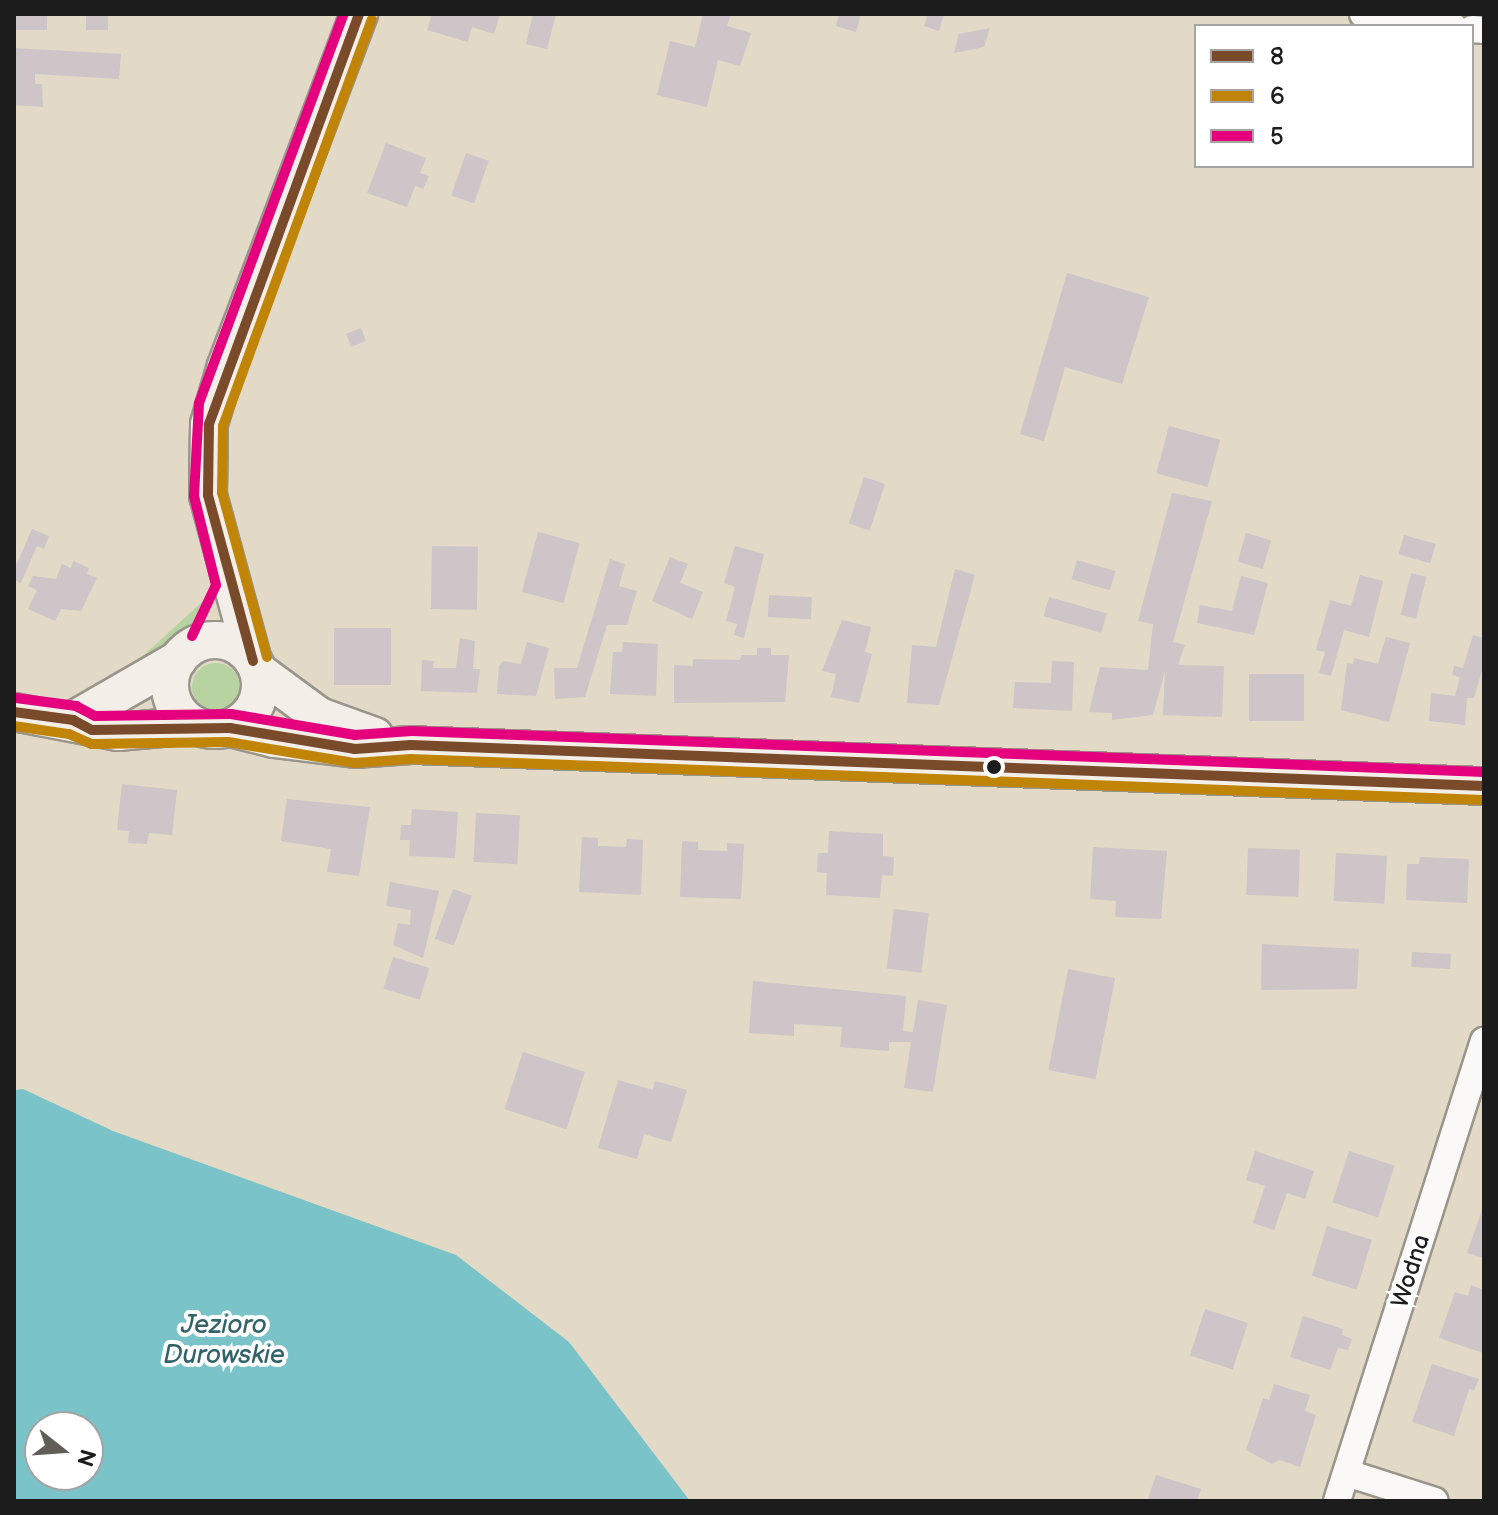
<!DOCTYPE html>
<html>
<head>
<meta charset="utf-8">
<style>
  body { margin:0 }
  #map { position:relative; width:1498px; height:1515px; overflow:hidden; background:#e2d9c7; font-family:"Balsamiq Sans",sans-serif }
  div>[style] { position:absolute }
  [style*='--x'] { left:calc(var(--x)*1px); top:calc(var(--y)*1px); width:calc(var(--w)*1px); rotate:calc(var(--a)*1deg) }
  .green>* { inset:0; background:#b7d3a1 }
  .round { border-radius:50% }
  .water>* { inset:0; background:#7ac3c8 }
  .building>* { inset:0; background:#cdc5c7; transform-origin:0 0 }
  .roads { filter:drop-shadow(2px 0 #9a958b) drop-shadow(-2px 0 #9a958b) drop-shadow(0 2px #9a958b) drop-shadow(0 -2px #9a958b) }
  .street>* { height:26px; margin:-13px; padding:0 13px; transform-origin:13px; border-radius:13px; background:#fbf9f7 }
  .secondary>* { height:36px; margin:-18px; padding:0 18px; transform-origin:18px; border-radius:18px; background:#f3efe8 }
  .secondary>.ring { margin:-18px; padding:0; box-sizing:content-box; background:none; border:36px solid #f3efe8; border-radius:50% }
  .bus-1>* { height:10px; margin:-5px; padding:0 5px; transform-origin:5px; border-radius:5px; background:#7a4b2a }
  .bus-2>* { height:10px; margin:-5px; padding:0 5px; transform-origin:5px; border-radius:5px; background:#c08407 }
  .bus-3>* { height:10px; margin:-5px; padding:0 5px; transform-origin:5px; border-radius:5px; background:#e5007d }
  .dots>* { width:22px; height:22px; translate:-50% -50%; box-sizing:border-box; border:4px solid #fff; border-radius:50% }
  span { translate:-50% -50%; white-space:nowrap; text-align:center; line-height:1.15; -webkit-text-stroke:8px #fff; paint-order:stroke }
  .street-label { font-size:24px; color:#1c1c1c }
  .water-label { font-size:26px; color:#32636a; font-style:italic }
  .frame { position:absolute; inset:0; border:16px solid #1c1c1c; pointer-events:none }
  .legend { position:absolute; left:1194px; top:24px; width:280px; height:144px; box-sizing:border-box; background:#fff; border:2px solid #a4a4a4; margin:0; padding:10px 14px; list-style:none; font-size:24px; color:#1c1c1c }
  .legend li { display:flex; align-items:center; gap:16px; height:40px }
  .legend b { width:40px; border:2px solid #a4a4a4 }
  .north { position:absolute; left:24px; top:1411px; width:80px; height:80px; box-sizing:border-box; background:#fff; border:2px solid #a4a4a4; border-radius:50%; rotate:107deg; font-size:22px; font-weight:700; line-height:32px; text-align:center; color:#1c1c1c }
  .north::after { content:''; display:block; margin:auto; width:28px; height:36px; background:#615e58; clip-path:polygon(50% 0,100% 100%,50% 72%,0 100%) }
</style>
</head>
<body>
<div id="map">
  <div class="green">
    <i style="clip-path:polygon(214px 591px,196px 622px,120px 677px)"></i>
    <i class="round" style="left:192px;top:663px;width:48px;height:48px"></i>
  </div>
  <div class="water">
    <i style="clip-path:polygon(evenodd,23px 1089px,113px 1131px,456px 1255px,569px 1342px,690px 1501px,14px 1501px,14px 1090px,23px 1089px,40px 1427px,88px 1427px,88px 1475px,40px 1475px,40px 1427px)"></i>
  </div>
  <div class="building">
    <i style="left:14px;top:14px;width:33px;height:16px"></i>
    <i style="left:86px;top:14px;width:22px;height:16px"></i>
    <i style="clip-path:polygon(432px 14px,500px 14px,494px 34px,472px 27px,468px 42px,427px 30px)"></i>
    <i style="clip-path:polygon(533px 14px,556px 14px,547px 49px,526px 44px)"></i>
    <i style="clip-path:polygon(703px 14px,731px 14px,727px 26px,751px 33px,740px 66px,718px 60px,707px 107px,657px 95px,670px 41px,695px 47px)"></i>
    <i style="clip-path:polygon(839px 14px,861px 14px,856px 32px,836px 26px)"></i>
    <i style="clip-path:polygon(928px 14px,944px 14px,939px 31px,924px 26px)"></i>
    <i style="clip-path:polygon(990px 28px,984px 47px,954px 53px,959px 34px)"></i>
    <i style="clip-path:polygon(14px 48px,121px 54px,119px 79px,35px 74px,35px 84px,42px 84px,43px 107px,14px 105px)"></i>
    <i style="clip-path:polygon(386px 143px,426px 158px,420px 173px,429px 176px,423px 189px,415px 186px,407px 207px,367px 193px)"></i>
    <i style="left:466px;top:153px;width:24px;height:45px;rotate:19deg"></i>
    <i style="clip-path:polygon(1067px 273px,1149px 297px,1122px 384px,1065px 367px,1044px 441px,1020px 434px)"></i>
    <i style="left:361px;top:328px;width:14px;height:16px;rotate:69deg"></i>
    <i style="left:1169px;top:426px;width:53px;height:49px;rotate:15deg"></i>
    <i style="left:864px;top:477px;width:22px;height:49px;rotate:18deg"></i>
    <i style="clip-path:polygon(1172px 493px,1212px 501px,1173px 642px,1185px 645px,1178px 665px,1224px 666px,1222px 717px,1163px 715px,1165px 671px,1153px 715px,1112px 720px,1112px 713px,1089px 712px,1100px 667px,1148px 670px,1153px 624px,1138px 621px)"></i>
    <i style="clip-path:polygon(32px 529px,49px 536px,44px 549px,37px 546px,21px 583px,14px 580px,14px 570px)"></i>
    <i style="left:538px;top:532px;width:43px;height:62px;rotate:15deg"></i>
    <i style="left:1246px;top:533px;width:26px;height:30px;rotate:16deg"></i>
    <i style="left:1404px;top:535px;width:33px;height:20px;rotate:16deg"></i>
    <i style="left:432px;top:546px;width:46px;height:63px;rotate:1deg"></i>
    <i style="clip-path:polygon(735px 546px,764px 554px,744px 638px,734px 635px,737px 624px,726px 621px,735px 587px,724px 583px)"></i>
    <i style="clip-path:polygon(670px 557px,688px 564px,680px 583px,703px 592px,692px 619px,652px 601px)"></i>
    <i style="clip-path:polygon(610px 559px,625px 564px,619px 586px,637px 591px,627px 625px,607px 625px,585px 697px,555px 699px,554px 668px,577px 668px)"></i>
    <i style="left:1077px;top:560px;width:40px;height:20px;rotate:16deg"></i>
    <i style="clip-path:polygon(73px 561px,89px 568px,87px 574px,97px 578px,81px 611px,61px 609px,55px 621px,28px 609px,37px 590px,28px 586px,33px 576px,56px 579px,62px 564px,71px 568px)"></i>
    <i style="clip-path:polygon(955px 569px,975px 575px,939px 705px,907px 703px,912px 645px,936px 647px)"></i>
    <i style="left:1411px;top:573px;width:16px;height:43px;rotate:14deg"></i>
    <i style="clip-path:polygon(1360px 575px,1383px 581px,1369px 637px,1344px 630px,1331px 676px,1319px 673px,1325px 652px,1316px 650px,1330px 600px,1351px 606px)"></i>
    <i style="clip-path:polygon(1241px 576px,1268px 583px,1254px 635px,1197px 623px,1200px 605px,1232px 611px)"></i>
    <i style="left:769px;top:595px;width:43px;height:22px;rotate:3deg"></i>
    <i style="left:1049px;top:597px;width:60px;height:20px;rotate:16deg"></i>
    <i style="clip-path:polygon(842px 620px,871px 627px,865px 652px,872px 654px,859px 703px,831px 697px,836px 674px,822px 671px)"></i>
    <i style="left:334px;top:628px;width:57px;height:57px"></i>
    <i style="clip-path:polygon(1473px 635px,1484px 638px,1484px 664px,1474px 698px,1467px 698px,1465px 725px,1429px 721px,1431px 693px,1455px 696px,1460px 677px,1452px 675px,1454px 666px,1463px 668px)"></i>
    <i style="clip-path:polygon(1386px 637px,1410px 643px,1389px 722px,1341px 710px,1347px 663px,1353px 664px,1354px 658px,1378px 664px)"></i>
    <i style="clip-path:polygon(460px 638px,475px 641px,473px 669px,480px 669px,477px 693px,421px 691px,422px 660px,434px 661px,433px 668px,456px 668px)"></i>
    <i style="clip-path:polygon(527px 642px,549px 648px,536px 696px,497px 694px,499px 666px,503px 661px,521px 664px)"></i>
    <i style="clip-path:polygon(623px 642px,658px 644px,656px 696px,610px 694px,613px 652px,622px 652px)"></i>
    <i style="clip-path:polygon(757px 648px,771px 648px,771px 655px,789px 655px,785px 702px,674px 703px,674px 665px,693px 666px,693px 659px,740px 660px,741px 655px,757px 655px)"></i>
    <i style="clip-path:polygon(1052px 661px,1074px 662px,1072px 711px,1013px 708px,1015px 682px,1051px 683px)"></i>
    <i style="left:1249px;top:674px;width:55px;height:47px"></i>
    <i style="clip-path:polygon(122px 784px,177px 790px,172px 835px,149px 833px,147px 844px,128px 843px,129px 831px,117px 830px)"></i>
    <i style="clip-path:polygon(287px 799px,370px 807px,359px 876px,327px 872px,331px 849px,281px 841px)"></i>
    <i style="clip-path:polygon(412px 809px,458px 812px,455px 858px,409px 856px,410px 840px,400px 840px,401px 825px,411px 825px)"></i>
    <i style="left:476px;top:813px;width:44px;height:49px;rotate:3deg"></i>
    <i style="clip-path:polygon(829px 831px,883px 834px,883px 856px,894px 857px,893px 876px,882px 875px,880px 898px,826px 895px,827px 873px,817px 872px,818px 853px,828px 853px)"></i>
    <i style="clip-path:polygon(582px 837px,598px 838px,598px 846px,626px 847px,627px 839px,643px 840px,641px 895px,579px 892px)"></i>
    <i style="clip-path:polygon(682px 841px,698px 842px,698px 850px,727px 851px,727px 843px,744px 844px,741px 899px,680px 897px)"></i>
    <i style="clip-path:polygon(1093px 847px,1167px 851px,1161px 919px,1115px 917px,1116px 901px,1090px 899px)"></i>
    <i style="left:1248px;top:848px;width:52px;height:47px;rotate:2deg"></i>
    <i style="left:1336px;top:853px;width:51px;height:48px;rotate:3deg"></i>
    <i style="clip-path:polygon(1420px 857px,1469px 859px,1467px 903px,1406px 900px,1407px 864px,1419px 864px)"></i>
    <i style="clip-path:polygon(390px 882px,439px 891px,423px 958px,393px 945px,398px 923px,410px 925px,411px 910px,386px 906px)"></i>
    <i style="left:453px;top:889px;width:20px;height:53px;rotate:20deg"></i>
    <i style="left:894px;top:909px;width:35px;height:60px;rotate:7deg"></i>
    <i style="clip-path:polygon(1262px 944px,1359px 949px,1357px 989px,1261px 990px)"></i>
    <i style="left:1412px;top:952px;width:39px;height:15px;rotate:3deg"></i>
    <i style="left:393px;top:957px;width:38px;height:33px;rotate:17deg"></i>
    <i style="left:1068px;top:969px;width:48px;height:103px;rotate:11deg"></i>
    <i style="clip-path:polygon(753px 981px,906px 996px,903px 1031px,913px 1032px,918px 1000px,947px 1005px,933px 1092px,904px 1088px,911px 1042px,889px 1042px,889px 1051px,840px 1047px,842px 1027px,794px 1024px,794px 1036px,749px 1033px)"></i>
    <i style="left:523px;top:1052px;width:65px;height:60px;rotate:18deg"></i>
    <i style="clip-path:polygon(618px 1080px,653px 1090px,655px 1081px,687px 1090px,671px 1142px,644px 1134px,637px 1159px,598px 1148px)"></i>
    <i style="clip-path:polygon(1255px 1151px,1314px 1171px,1305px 1199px,1287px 1193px,1274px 1230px,1253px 1223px,1265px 1186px,1246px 1180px)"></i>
    <i style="left:1349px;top:1151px;width:48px;height:54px;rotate:18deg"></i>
    <i style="clip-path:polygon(1484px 1204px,1484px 1258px,1467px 1253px)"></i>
    <i style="left:1327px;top:1226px;width:47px;height:52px;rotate:17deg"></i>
    <i style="clip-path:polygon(1471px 1285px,1484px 1290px,1483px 1353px,1439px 1338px,1455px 1292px,1468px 1296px)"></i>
    <i style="left:1205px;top:1309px;width:45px;height:49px;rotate:18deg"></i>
    <i style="clip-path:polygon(1303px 1316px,1343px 1329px,1342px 1335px,1352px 1339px,1348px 1350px,1338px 1348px,1330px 1370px,1290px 1357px)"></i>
    <i style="clip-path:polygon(1432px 1364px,1479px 1379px,1474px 1390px,1469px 1389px,1454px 1436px,1412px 1422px)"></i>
    <i style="clip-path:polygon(1274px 1384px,1310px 1395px,1305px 1411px,1316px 1415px,1300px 1467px,1279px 1460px,1272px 1464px,1246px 1450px,1263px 1398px,1269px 1400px)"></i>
    <i style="clip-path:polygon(1156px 1475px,1201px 1489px,1197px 1501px,1147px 1501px)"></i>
  </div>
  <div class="roads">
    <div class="street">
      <i style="--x:1363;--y:14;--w:91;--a:7.6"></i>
      <i style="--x:1472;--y:29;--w:12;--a:5"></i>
      <i style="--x:1347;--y:1473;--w:92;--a:17.7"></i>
      <i style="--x:1337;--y:1501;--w:483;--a:-72.3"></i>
    </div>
    <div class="secondary">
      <i class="ring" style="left:170px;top:640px;width:54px;height:54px"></i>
      <i style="--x:253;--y:661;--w:172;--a:-105.2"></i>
      <i style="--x:208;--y:495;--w:71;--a:-89.2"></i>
      <i style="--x:209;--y:424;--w:60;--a:-73.7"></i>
      <i style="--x:226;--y:366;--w:376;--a:-69.3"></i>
      <i style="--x:258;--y:671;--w:76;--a:36.4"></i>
      <i style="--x:319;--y:716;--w:59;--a:19.7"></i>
      <i style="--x:14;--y:712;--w:106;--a:10.9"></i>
      <i style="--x:118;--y:732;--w:77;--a:-5.2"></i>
      <i style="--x:73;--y:720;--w:122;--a:-29.9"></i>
      <i style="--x:230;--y:728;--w:45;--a:14"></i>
      <i style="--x:274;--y:739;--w:82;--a:7"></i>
      <i style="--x:355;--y:749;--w:56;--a:-4.1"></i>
      <i style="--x:411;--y:745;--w:1074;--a:2.19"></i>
    </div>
  </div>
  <div class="bus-1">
    <i style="--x:253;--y:661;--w:172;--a:-105.2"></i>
    <i style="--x:208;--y:495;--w:71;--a:-89.2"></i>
    <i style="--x:209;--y:424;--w:437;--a:-69.9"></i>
    <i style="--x:14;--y:712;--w:60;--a:7.7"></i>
    <i style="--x:73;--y:720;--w:21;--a:28"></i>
    <i style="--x:92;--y:730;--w:138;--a:-0.8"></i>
    <i style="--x:230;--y:728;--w:127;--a:9.5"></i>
    <i style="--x:355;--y:749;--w:56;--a:-4.1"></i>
    <i style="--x:411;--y:745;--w:1074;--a:2.19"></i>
  </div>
  <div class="bus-2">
    <i style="--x:267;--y:657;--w:170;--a:-105.3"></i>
    <i style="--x:222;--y:493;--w:67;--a:-89.1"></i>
    <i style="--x:223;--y:426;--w:433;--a:-69.9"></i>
    <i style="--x:14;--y:726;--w:56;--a:8.3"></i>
    <i style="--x:69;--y:734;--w:24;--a:24"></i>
    <i style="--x:91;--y:744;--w:137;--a:-0.8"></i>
    <i style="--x:228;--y:742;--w:129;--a:9.4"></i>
    <i style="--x:355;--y:763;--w:56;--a:-4.1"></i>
    <i style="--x:411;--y:759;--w:1073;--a:2.19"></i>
  </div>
  <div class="bus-3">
    <i style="--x:192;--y:636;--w:56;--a:-64.8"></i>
    <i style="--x:216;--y:585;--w:92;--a:-103.9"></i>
    <i style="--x:194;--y:496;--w:93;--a:-86.9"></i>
    <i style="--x:199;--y:403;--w:415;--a:-69.6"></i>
    <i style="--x:16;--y:698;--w:61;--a:7.6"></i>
    <i style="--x:76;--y:706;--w:21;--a:28"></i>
    <i style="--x:95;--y:716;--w:136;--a:-0.8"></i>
    <i style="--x:231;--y:714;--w:126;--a:9.6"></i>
    <i style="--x:355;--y:735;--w:57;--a:-4"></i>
    <i style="--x:412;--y:731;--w:1073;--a:2.19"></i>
  </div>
  <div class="dots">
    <i style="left:994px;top:767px;background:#1c1c1c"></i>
  </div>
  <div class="street-label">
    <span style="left:1411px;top:1271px;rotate:-72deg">Wodna</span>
  </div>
  <div class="water-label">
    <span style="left:224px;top:1341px">Jezioro<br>Durowskie</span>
  </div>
  <div class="frame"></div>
  <ul class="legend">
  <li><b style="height:10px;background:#7a4b2a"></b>8</li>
  <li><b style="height:10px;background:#c08407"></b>6</li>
  <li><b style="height:10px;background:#e5007d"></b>5</li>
  </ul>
  <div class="north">N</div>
</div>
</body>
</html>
